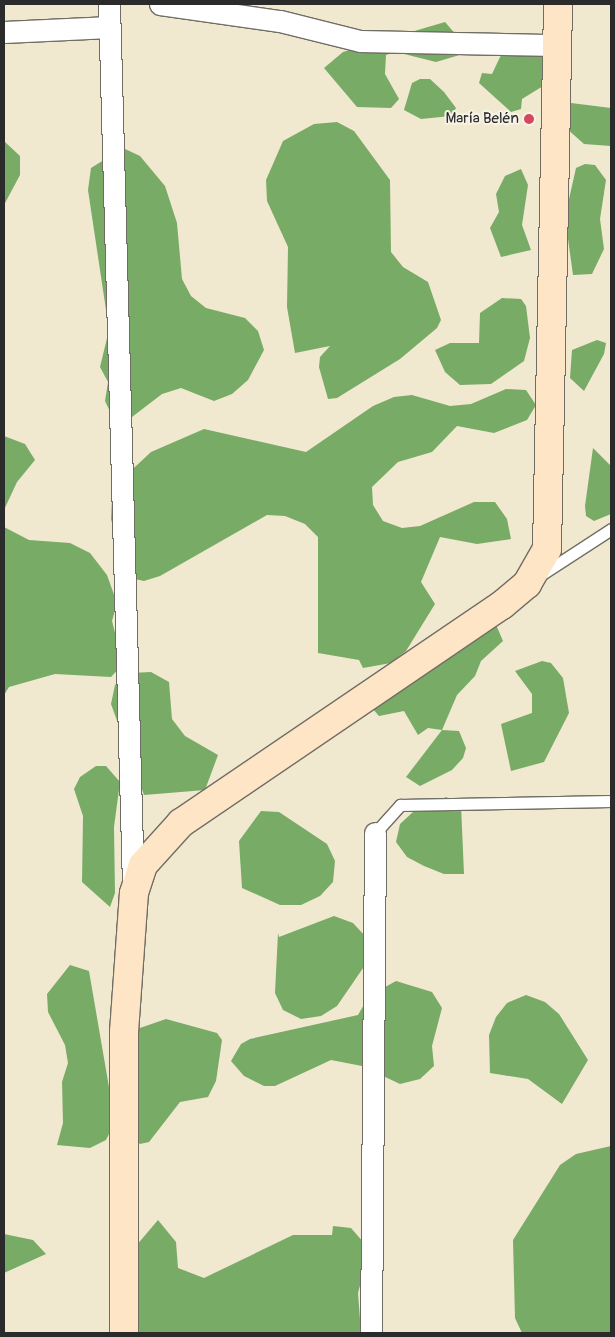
<!DOCTYPE html>
<html>
<head>
<meta charset="utf-8">
<style>
  body { margin:0 }
  #map { position:relative; width:615px; height:1337px; overflow:hidden; background:#f1e8d0; font-family:Pangolin,sans-serif }
  div>[style] { position:absolute }
  [style*='--x'] { left:calc(var(--x)*1px); top:calc(var(--y)*1px); width:calc(var(--w)*1px); rotate:calc(var(--a)*1deg) }
  .forest>* { inset:0; background:#78ab66 }
  .roads { filter:drop-shadow(1px 0 #706d65) drop-shadow(-1px 0 #706d65) drop-shadow(0 1px #706d65) drop-shadow(0 -1px #706d65) }
  .lane>* { height:11px; margin:-5.5px; padding:0 5.5px; transform-origin:5.5px; border-radius:5.5px; background:#fff }
  .street>* { height:21px; margin:-10.5px; padding:0 10.5px; transform-origin:10.5px; border-radius:10.5px; background:#fff }
  .secondary>* { height:28px; margin:-14px; padding:0 14px; transform-origin:14px; border-radius:14px; background:#fee5c5 }
  .dots>* { width:14px; height:14px; translate:-50% -50%; box-sizing:border-box; border:2px solid #f7f3e8; border-radius:50% }
  span { translate:-50% -50%; white-space:nowrap; text-align:center; line-height:1.15; -webkit-text-stroke:4px #f7f3e8; paint-order:stroke }
  .poi-label { font-size:15px; color:#2b2b2b }
  .right { translate:-100% -50%; text-align:right }
  .frame { position:absolute; inset:0; border:5px solid #2b2b2b; pointer-events:none }
</style>
</head>
<body>
<div id="map">
  <div class="forest">
    <i style="clip-path:polygon(445px 22px,458px 37px,463px 54px,436px 62px,396px 52px,386px 55px,385px 74px,399px 99px,391px 108px,357px 107px,324px 68px,343px 52px)"></i>
    <i style="clip-path:polygon(519px 33px,546px 37px,548px 83px,522px 99px,521px 109px,511px 112px,479px 83px,482px 73px,492px 74px,509px 38px)"></i>
    <i style="clip-path:polygon(420px 79px,430px 79px,444px 92px,456px 108px,451px 116px,421px 119px,404px 110px,412px 83px)"></i>
    <i style="clip-path:polygon(555px 94px,571px 103px,611px 108px,611px 146px,584px 144px,556px 119px)"></i>
    <i style="clip-path:polygon(337px 122px,354px 131px,390px 180px,391px 252px,403px 267px,428px 282px,441px 320px,437px 328px,400px 359px,337px 398px,328px 399px,319px 367px,320px 357px,330px 346px,295px 353px,287px 307px,288px 247px,267px 201px,266px 180px,283px 141px,314px 124px)"></i>
    <i style="clip-path:polygon(4px 141px,20px 156px,20px 175px,4px 205px)"></i>
    <i style="clip-path:polygon(123px 148px,140px 156px,165px 186px,177px 223px,182px 279px,191px 296px,206px 308px,245px 318px,258px 331px,264px 350px,248px 380px,232px 394px,214px 401px,181px 388px,162px 394px,132px 417px,113px 418px,105px 401px,108px 382px,100px 367px,109px 330px,88px 190px,91px 168px)"></i>
    <i style="clip-path:polygon(585px 164px,595px 165px,606px 180px,600px 219px,604px 249px,592px 274px,573px 275px,565px 217px,576px 168px)"></i>
    <i style="clip-path:polygon(521px 169px,528px 185px,522px 225px,531px 250px,501px 257px,490px 228px,499px 212px,496px 194px,505px 176px)"></i>
    <i style="clip-path:polygon(502px 298px,521px 299px,526px 306px,530px 338px,524px 361px,491px 384px,460px 385px,445px 372px,435px 350px,450px 343px,479px 343px,480px 313px)"></i>
    <i style="clip-path:polygon(597px 340px,606px 343px,604px 354px,584px 391px,570px 378px,572px 350px)"></i>
    <i style="clip-path:polygon(506px 389px,526px 390px,536px 405px,527px 420px,494px 433px,457px 426px,432px 452px,398px 462px,372px 487px,373px 505px,383px 521px,402px 528px,420px 526px,474px 502px,495px 502px,507px 519px,511px 539px,477px 544px,440px 537px,421px 582px,435px 604px,406px 651px,391px 663px,363px 668px,359px 660px,318px 653px,318px 537px,305px 524px,285px 516px,267px 515px,160px 576px,144px 581px,125px 577px,111px 519px,112px 499px,122px 479px,151px 452px,204px 429px,306px 452px,373px 406px,394px 397px,412px 395px,450px 406px,471px 404px)"></i>
    <i style="clip-path:polygon(4px 436px,25px 444px,35px 460px,17px 482px,4px 510px)"></i>
    <i style="clip-path:polygon(593px 448px,611px 466px,611px 514px,594px 521px,586px 516px,585px 506px)"></i>
    <i style="clip-path:polygon(4px 521px,4px 527px,29px 540px,70px 543px,90px 553px,107px 575px,117px 603px,112px 621px,123px 664px,111px 677px,55px 674px,9px 687px,4px 695px)"></i>
    <i style="clip-path:polygon(494px 620px,503px 641px,481px 661px,475px 676px,457px 695px,442px 730px,459px 731px,466px 748px,463px 758px,452px 770px,420px 786px,406px 777px,442px 730px,428px 728px,418px 735px,404px 711px,379px 716px,372px 708px)"></i>
    <i style="clip-path:polygon(542px 661px,551px 663px,563px 678px,569px 713px,544px 762px,511px 771px,501px 724px,532px 713px,532px 694px,515px 671px)"></i>
    <i style="clip-path:polygon(151px 672px,169px 682px,172px 719px,185px 736px,218px 755px,205px 790px,144px 795px,111px 704px,115px 685px,131px 673px)"></i>
    <i style="clip-path:polygon(96px 766px,106px 766px,120px 782px,114px 827px,115px 893px,110px 907px,82px 882px,83px 816px,74px 789px,80px 777px)"></i>
    <i style="clip-path:polygon(446px 797px,461px 805px,464px 874px,444px 874px,424px 866px,407px 857px,396px 842px,400px 824px,413px 812px)"></i>
    <i style="clip-path:polygon(261px 811px,279px 812px,327px 844px,335px 861px,333px 882px,320px 896px,301px 905px,280px 905px,242px 888px,239px 841px)"></i>
    <i style="clip-path:polygon(334px 916px,353px 923px,366px 937px,372px 955px,337px 1006px,321px 1016px,301px 1019px,283px 1010px,275px 993px,278px 933px,279px 937px)"></i>
    <i style="clip-path:polygon(70px 965px,89px 971px,115px 1122px,106px 1140px,90px 1148px,57px 1145px,63px 1123px,62px 1082px,68px 1063px,65px 1045px,48px 1012px,47px 994px)"></i>
    <i style="clip-path:polygon(396px 981px,432px 992px,442px 1008px,432px 1046px,434px 1066px,420px 1079px,400px 1084px,362px 1066px,331px 1060px,275px 1086px,264px 1086px,244px 1076px,231px 1061px,241px 1044px,250px 1039px,358px 1015px,369px 996px)"></i>
    <i style="clip-path:polygon(526px 995px,545px 1002px,559px 1014px,588px 1060px,562px 1104px,528px 1079px,490px 1073px,489px 1035px,496px 1017px,507px 1003px)"></i>
    <i style="clip-path:polygon(166px 1019px,217px 1033px,222px 1040px,216px 1081px,208px 1097px,180px 1102px,149px 1142px,140px 1144px,133px 1137px,137px 1029px)"></i>
    <i style="clip-path:polygon(611px 1146px,611px 1333px,522px 1333px,515px 1318px,513px 1240px,560px 1165px,576px 1154px)"></i>
    <i style="clip-path:polygon(158px 1220px,176px 1242px,178px 1268px,204px 1278px,293px 1235px,332px 1235px,333px 1226px,351px 1228px,364px 1243px,366px 1263px,358px 1293px,361px 1333px,119px 1333px,130px 1253px)"></i>
    <i style="clip-path:polygon(4px 1234px,33px 1240px,46px 1254px,4px 1273px)"></i>
  </div>
  <div class="roads">
    <div class="lane">
      <i style="--x:539;--y:576;--w:86;--a:-33.1"></i>
      <i style="--x:375;--y:833;--w:38;--a:-48"></i>
      <i style="--x:400;--y:805;--w:211;--a:-1.1"></i>
    </div>
    <div class="street">
      <i style="--x:109;--y:4;--w:879;--a:88.44"></i>
      <i style="--x:160;--y:4;--w:121;--a:8.1"></i>
      <i style="--x:280;--y:21;--w:82;--a:14"></i>
      <i style="--x:360;--y:41;--w:197;--a:1.2"></i>
      <i style="--x:4;--y:32;--w:106;--a:-2.7"></i>
      <i style="--x:371;--y:1333;--w:500;--a:-89.54"></i>
    </div>
    <div class="secondary">
      <i style="--x:124;--y:1333;--w:301;--a:-90"></i>
      <i style="--x:124;--y:1032;--w:139;--a:-85.9"></i>
      <i style="--x:134;--y:893;--w:29;--a:-72"></i>
      <i style="--x:143;--y:865;--w:57;--a:-47.9"></i>
      <i style="--x:181;--y:823;--w:388;--a:-34.2"></i>
      <i style="--x:502;--y:605;--w:33;--a:-40"></i>
      <i style="--x:527;--y:584;--w:40;--a:-60.3"></i>
      <i style="--x:547;--y:549;--w:545;--a:-88.84"></i>
    </div>
  </div>
  <div class="dots">
    <i style="left:529px;top:119px;background:#d1495b"></i>
  </div>
  <div class="poi-label">
    <span class="right" style="left:519px;top:119px">María Belén</span>
  </div>
  <div class="frame"></div>
</div>
</body>
</html>
